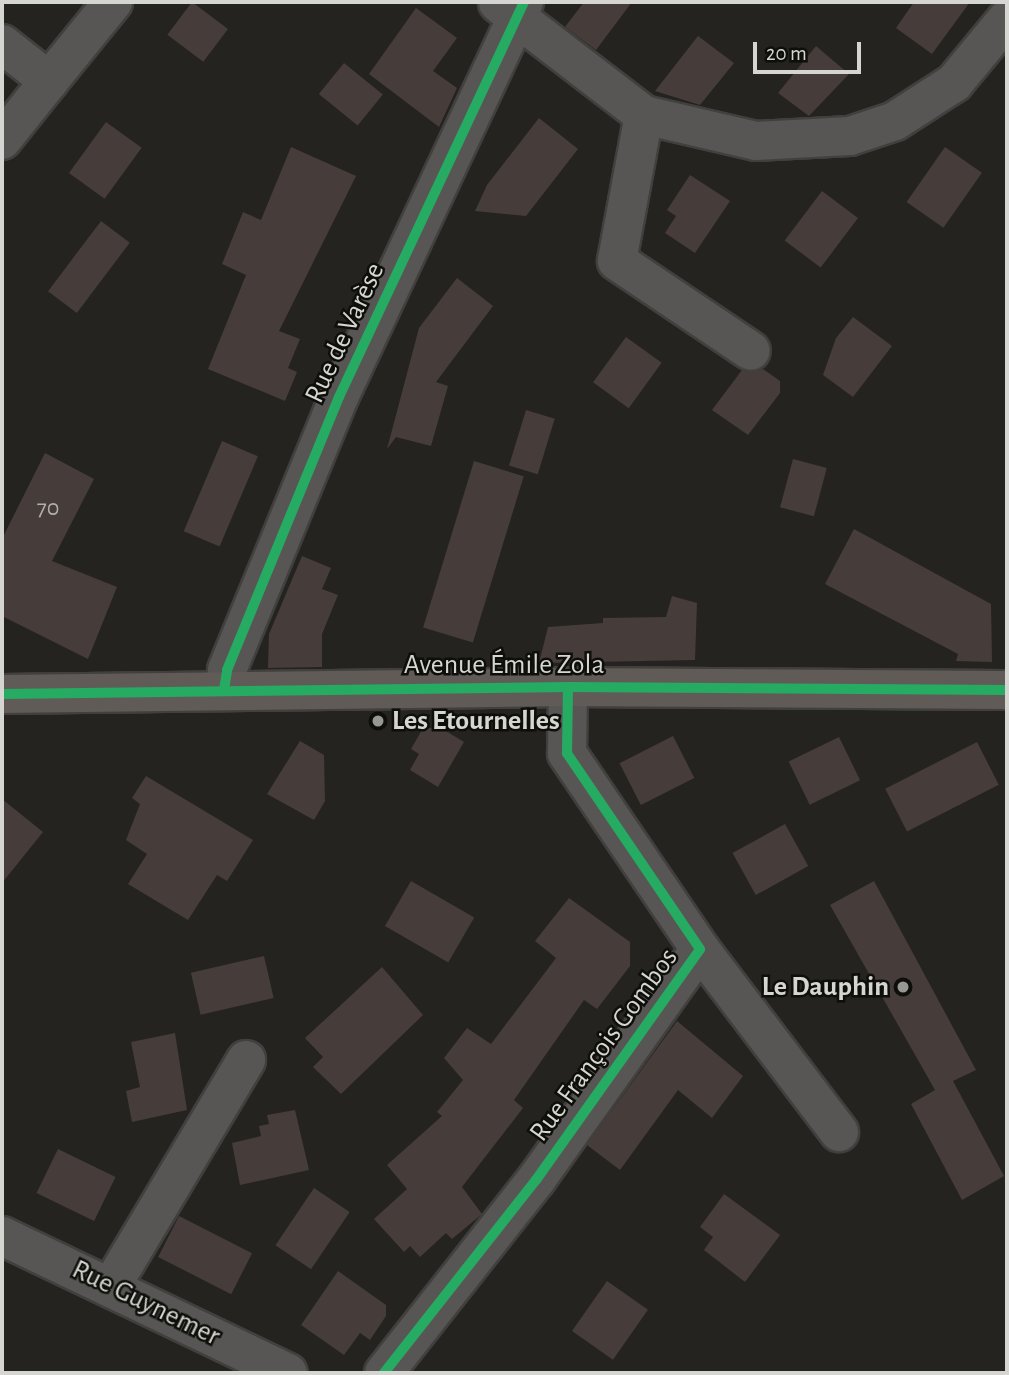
<!DOCTYPE html>
<html>
<head>
<meta charset="utf-8">
<style>
  body { margin:0 }
  #map { position:relative; width:1009px; height:1375px; overflow:hidden; background:#242320; font-family:"Alegreya Sans",sans-serif }
  div>[style] { position:absolute }
  [style*='--x'] { left:calc(var(--x)*1px); top:calc(var(--y)*1px); width:calc(var(--w)*1px); rotate:calc(var(--a)*1deg) }
  .building>* { inset:0; background:#463c3a; transform-origin:0 0 }
  .roads { filter:drop-shadow(2px 0 #41403e) drop-shadow(-2px 0 #41403e) drop-shadow(0 2px #41403e) drop-shadow(0 -2px #41403e) }
  .minor>* { height:38px; margin:-19px; padding:0 19px; transform-origin:19px; border-radius:19px; background:#575654 }
  .major>* { height:38px; margin:-19px; padding:0 19px; transform-origin:19px; border-radius:19px; background:#615b57 }
  .cycleway>* { height:10px; margin:-5px; padding:0 5px; transform-origin:5px; border-radius:5px; background:#26ab63 }
  .dots>* { width:19px; height:19px; translate:-50% -50%; box-sizing:border-box; border:4px solid #0e0e0b; border-radius:50% }
  span { translate:-50% -50%; white-space:nowrap; text-align:center; line-height:1.15; -webkit-text-stroke:5px #0e0e0b; paint-order:stroke }
  .number-label { font-size:24px; color:#b1afab }
  .number-label span { -webkit-text-stroke-width:0 }
  .street-label { font-size:28px; color:#d5d5d1 }
  .poi-label { font-size:28px; color:#d5d5d1; font-weight:700 }
  .left { translate:0 -50%; text-align:left }
  .right { translate:-100% -50%; text-align:right }
  .frame { position:absolute; inset:0; border:4px solid #d5d5d1; pointer-events:none }
  .scale { position:absolute; left:753px; top:42px; width:108px; height:32px; box-sizing:border-box; border:4px solid #d5d5d1; border-top:0; padding-left:9px; font-size:21px; line-height:24px; white-space:nowrap; color:#d5d5d1; -webkit-text-stroke:5px #0e0e0b; paint-order:stroke }
</style>
</head>
<body>
<div id="map">
  <div class="building">
    <i style="left:192px;top:2px;width:45px;height:41px;rotate:37deg"></i>
    <i style="clip-path:polygon(584px 2px,632px 2px,596px 50px,565px 27px)"></i>
    <i style="clip-path:polygon(914px 2px,970px 2px,932px 54px,896px 28px)"></i>
    <i style="clip-path:polygon(416px 8px,457px 38px,433px 71px,457px 88px,439px 127px,369px 74px)"></i>
    <i style="clip-path:polygon(698px 36px,734px 63px,700px 105px,655px 91px)"></i>
    <i style="clip-path:polygon(816px 46px,849px 74px,809px 116px,778px 93px)"></i>
    <i style="left:344px;top:63px;width:50px;height:40px;rotate:39deg"></i>
    <i style="clip-path:polygon(539px 118px,578px 149px,526px 216px,475px 211px,487px 185px)"></i>
    <i style="left:106px;top:122px;width:44px;height:63px;rotate:36deg"></i>
    <i style="clip-path:polygon(291px 147px,356px 176px,279px 331px,300px 339px,288px 368px,297px 372px,285px 401px,208px 369px,246px 275px,222px 264px,243px 212px,261px 220px)"></i>
    <i style="left:945px;top:147px;width:45px;height:67px;rotate:35deg"></i>
    <i style="clip-path:polygon(690px 175px,730px 201px,695px 253px,665px 233px,676px 216px,667px 210px)"></i>
    <i style="left:822px;top:191px;width:45px;height:62px;rotate:37deg"></i>
    <i style="left:101px;top:221px;width:36px;height:88px;rotate:37deg"></i>
    <i style="clip-path:polygon(457px 278px,493px 306px,436px 382px,448px 386px,431px 446px,396px 437px,387px 449px,419px 328px)"></i>
    <i style="clip-path:polygon(853px 317px,892px 346px,853px 397px,823px 375px,836px 338px)"></i>
    <i style="left:626px;top:337px;width:44px;height:56px;rotate:36deg"></i>
    <i style="clip-path:polygon(763px 369px,780px 381px,780px 393px,748px 435px,712px 410px,742px 370px)"></i>
    <i style="left:526px;top:410px;width:30px;height:58px;rotate:17deg"></i>
    <i style="left:222px;top:441px;width:39px;height:98px;rotate:23deg"></i>
    <i style="clip-path:polygon(45px 453px,94px 479px,52px 561px,117px 587px,88px 659px,2px 616px,2px 539px)"></i>
    <i style="left:793px;top:459px;width:35px;height:50px;rotate:15deg"></i>
    <i style="left:474px;top:461px;width:52px;height:174px;rotate:17deg"></i>
    <i style="clip-path:polygon(854px 529px,991px 604px,992px 662px,956px 661px,958px 654px,825px 584px)"></i>
    <i style="clip-path:polygon(302px 556px,331px 568px,322px 589px,338px 595px,322px 634px,322px 667px,268px 668px,269px 634px)"></i>
    <i style="clip-path:polygon(672px 596px,697px 603px,695px 660px,539px 663px,548px 627px,603px 623px,603px 618px,666px 617px)"></i>
    <i style="clip-path:polygon(423px 728px,441px 728px,464px 742px,438px 787px,410px 770px,419px 754px,411px 749px)"></i>
    <i style="left:673px;top:736px;width:47px;height:60px;rotate:63deg"></i>
    <i style="left:839px;top:737px;width:48px;height:56px;rotate:64deg"></i>
    <i style="clip-path:polygon(300px 741px,324px 755px,325px 801px,314px 820px,267px 794px)"></i>
    <i style="left:977px;top:742px;width:48px;height:103px;rotate:63deg"></i>
    <i style="clip-path:polygon(146px 776px,253px 840px,227px 881px,217px 875px,188px 920px,128px 884px,147px 854px,126px 840px,140px 804px,132px 798px)"></i>
    <i style="clip-path:polygon(2px 799px,43px 832px,2px 883px)"></i>
    <i style="left:785px;top:824px;width:48px;height:60px;rotate:61deg"></i>
    <i style="left:411px;top:881px;width:73px;height:52px;rotate:30deg"></i>
    <i style="clip-path:polygon(874px 881px,976px 1070px,953px 1081px,1004px 1176px,962px 1200px,911px 1104px,935px 1090px,830px 905px)"></i>
    <i style="clip-path:polygon(569px 898px,630px 942px,630px 966px,597px 1009px,584px 1000px,514px 1100px,523px 1108px,462px 1187px,482px 1214px,452px 1239px,446px 1233px,420px 1257px,410px 1246px,404px 1252px,374px 1219px,407px 1189px,387px 1165px,442px 1116px,437px 1112px,463px 1080px,444px 1058px,467px 1028px,491px 1044px,556px 958px,535px 941px)"></i>
    <i style="left:264px;top:956px;width:43px;height:75px;rotate:77deg"></i>
    <i style="clip-path:polygon(382px 967px,423px 1015px,341px 1094px,313px 1067px,323px 1057px,305px 1038px)"></i>
    <i style="clip-path:polygon(677px 1021px,743px 1076px,712px 1118px,678px 1090px,620px 1170px,587px 1145px)"></i>
    <i style="clip-path:polygon(175px 1033px,187px 1110px,132px 1122px,126px 1091px,140px 1087px,131px 1042px)"></i>
    <i style="clip-path:polygon(295px 1110px,309px 1170px,240px 1185px,232px 1143px,261px 1136px,259px 1126px,269px 1124px,267px 1115px)"></i>
    <i style="left:58px;top:1149px;width:64px;height:49px;rotate:26deg"></i>
    <i style="left:314px;top:1188px;width:43px;height:69px;rotate:34deg"></i>
    <i style="clip-path:polygon(724px 1194px,780px 1235px,745px 1282px,704px 1250px,713px 1237px,700px 1227px)"></i>
    <i style="left:179px;top:1216px;width:82px;height:46px;rotate:27deg"></i>
    <i style="clip-path:polygon(338px 1271px,386px 1305px,386px 1316px,370px 1340px,360px 1333px,344px 1355px,301px 1325px)"></i>
    <i style="left:607px;top:1281px;width:50px;height:61px;rotate:35deg"></i>
  </div>
  <div class="roads">
    <div class="minor">
      <i style="--x:498;--y:3;--w:184;--a:37.5"></i>
      <i style="--x:644;--y:115;--w:115;--a:13.1"></i>
      <i style="--x:756;--y:141;--w:94;--a:-3"></i>
      <i style="--x:850;--y:136;--w:47;--a:-18.4"></i>
      <i style="--x:895;--y:121;--w:70;--a:-32.8"></i>
      <i style="--x:954;--y:83;--w:83;--a:-50.4"></i>
      <i style="--x:2;--y:44;--w:60;--a:38.2"></i>
      <i style="--x:49;--y:81;--w:102;--a:-51"></i>
      <i style="--x:644;--y:115;--w:148;--a:100.5"></i>
      <i style="--x:617;--y:261;--w:161;--a:33.9"></i>
      <i style="--x:2;--y:140;--w:75;--a:-51.5"></i>
      <i style="--x:224;--y:690;--w:20;--a:-81"></i>
      <i style="--x:227;--y:670;--w:295;--a:-67.7"></i>
      <i style="--x:339;--y:397;--w:436;--a:-64.9"></i>
      <i style="--x:700;--y:949;--w:230;--a:52.8"></i>
      <i style="--x:2;--y:1236;--w:317;--a:25.6"></i>
      <i style="--x:112;--y:1285;--w:262;--a:-59.2"></i>
      <i style="--x:384;--y:1373;--w:246;--a:-51.8"></i>
      <i style="--x:536;--y:1180;--w:283;--a:-54.6"></i>
      <i style="--x:700;--y:949;--w:237;--a:-124.2"></i>
      <i style="--x:567;--y:753;--w:66;--a:-89.1"></i>
    </div>
    <div class="major">
      <i style="--x:2;--y:694;--w:566;--a:-0.71"></i>
      <i style="--x:568;--y:687;--w:439;--a:0.4"></i>
    </div>
  </div>
  <div class="cycleway">
    <i style="--x:224;--y:690;--w:20;--a:-81"></i>
    <i style="--x:227;--y:670;--w:295;--a:-67.7"></i>
    <i style="--x:339;--y:397;--w:436;--a:-64.9"></i>
    <i style="--x:2;--y:694;--w:566;--a:-0.71"></i>
    <i style="--x:568;--y:687;--w:439;--a:0.4"></i>
    <i style="--x:384;--y:1373;--w:246;--a:-51.8"></i>
    <i style="--x:536;--y:1180;--w:283;--a:-54.6"></i>
    <i style="--x:700;--y:949;--w:237;--a:-124.2"></i>
    <i style="--x:567;--y:753;--w:66;--a:-89.1"></i>
  </div>
  <div class="dots">
    <i style="left:378px;top:721px;background:#979793"></i>
    <i style="left:903px;top:987px;background:#979793"></i>
  </div>
  <div class="number-label">
    <span style="left:48px;top:509px">70</span>
  </div>
  <div class="street-label">
    <span style="left:345px;top:333px;rotate:-65deg">Rue de Varèse</span>
    <span style="left:504px;top:665px">Avenue Émile Zola</span>
    <span style="left:604px;top:1045px;rotate:-54deg">Rue François Gombos</span>
    <span style="left:146px;top:1303px;rotate:26deg">Rue Guynemer</span>
  </div>
  <div class="poi-label">
    <span class="left" style="left:392px;top:721px">Les Etournelles</span>
    <span class="right" style="left:889px;top:987px">Le Dauphin</span>
  </div>
  <div class="frame"></div>
  <div class="scale">20 m</div>
</div>
</body>
</html>
